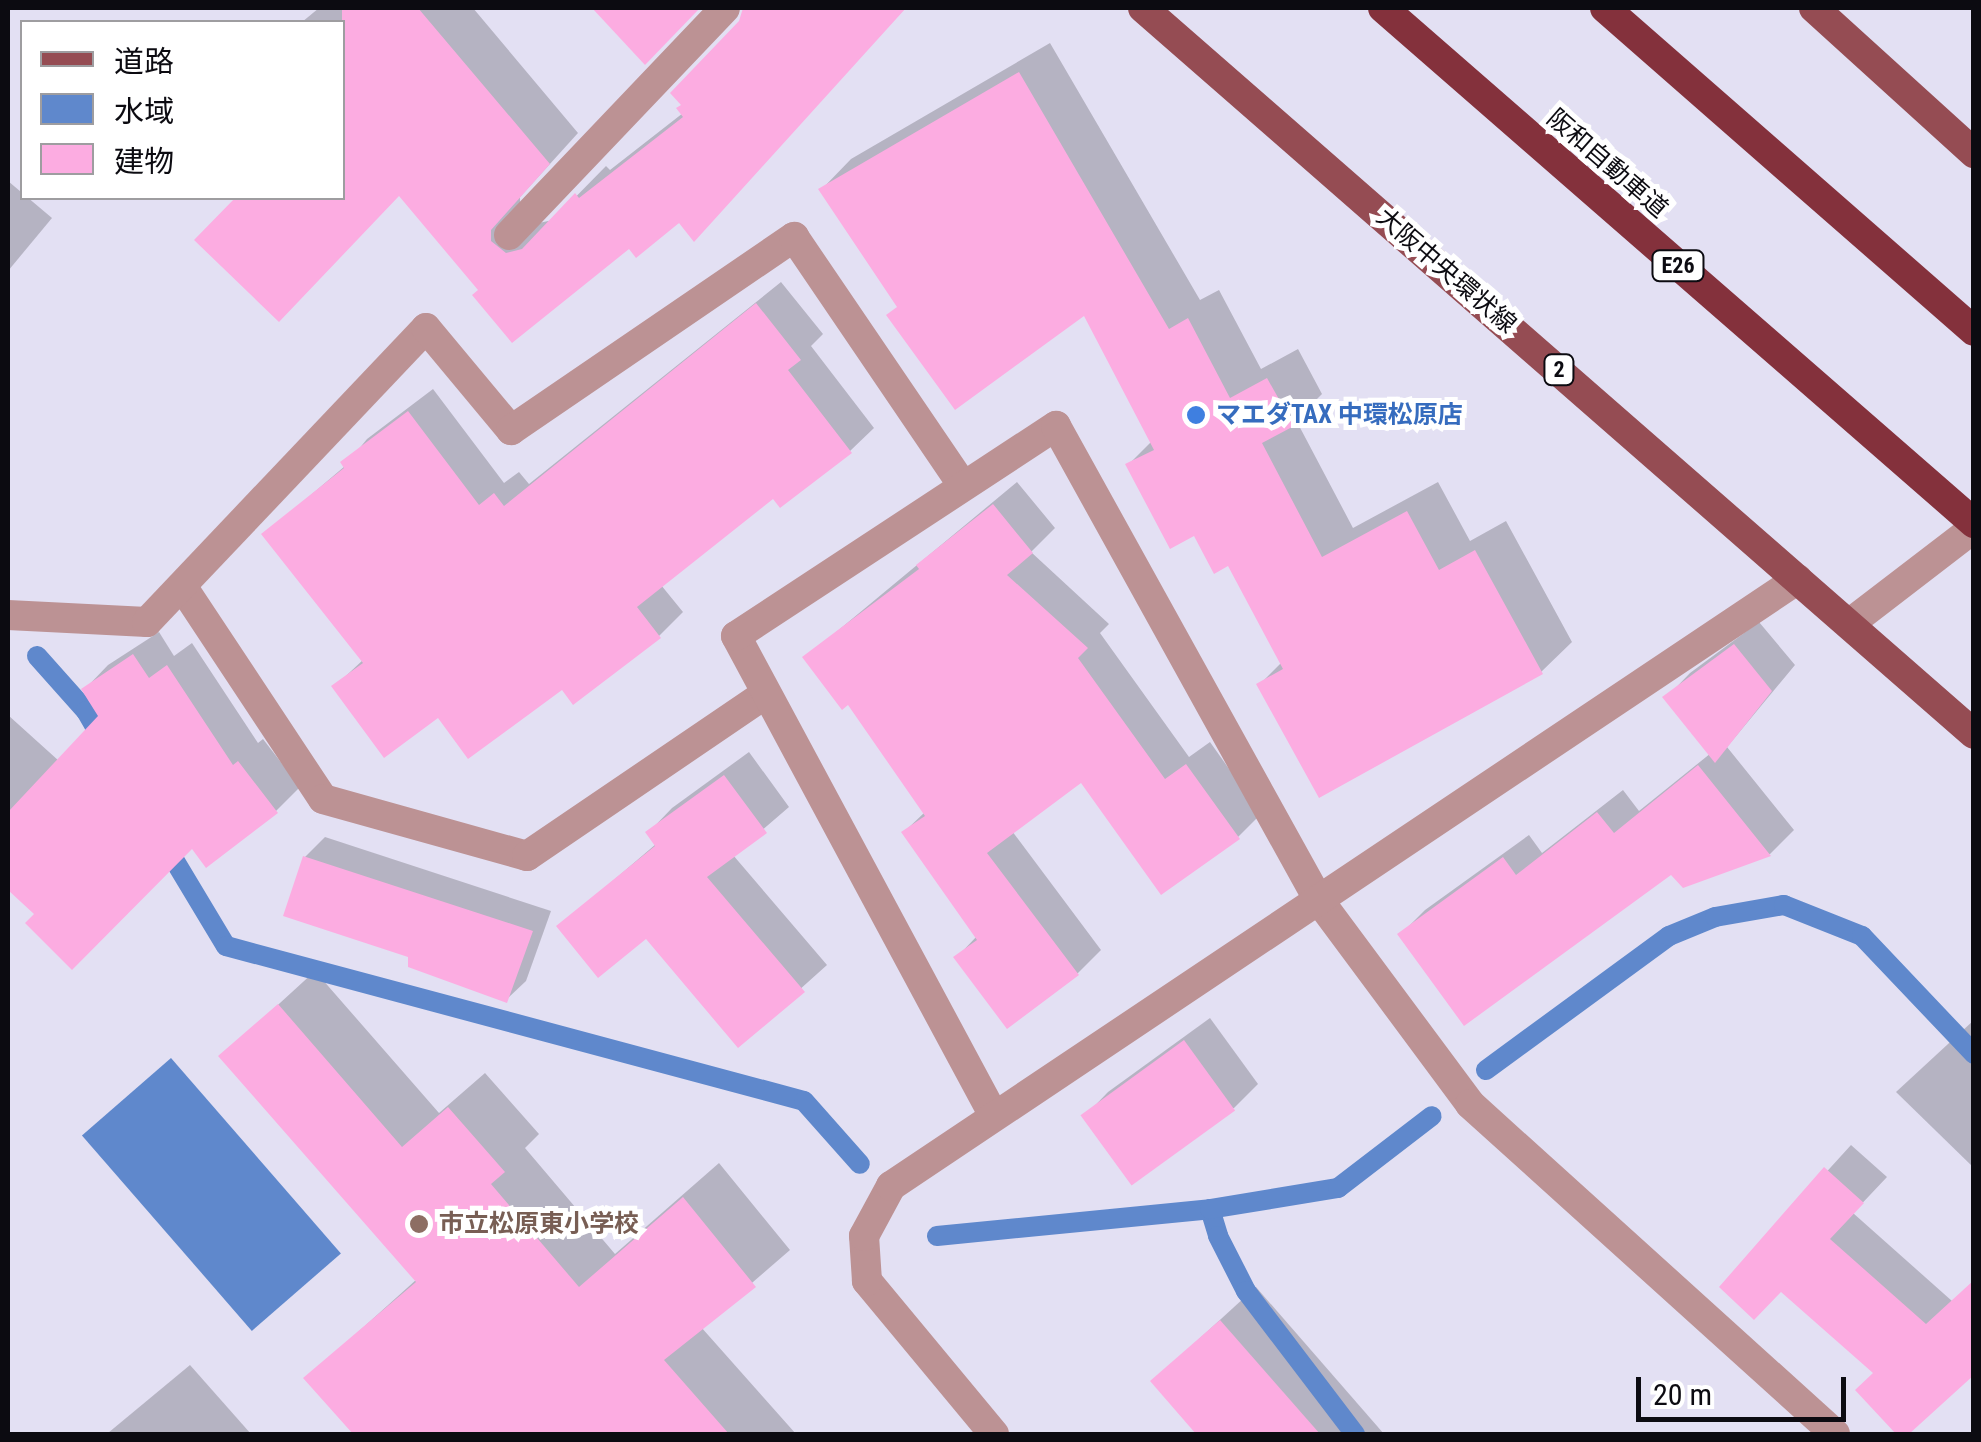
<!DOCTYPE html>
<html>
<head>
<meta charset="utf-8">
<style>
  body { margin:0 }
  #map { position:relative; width:1981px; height:1442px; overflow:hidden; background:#e3e0f3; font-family:"Roboto Condensed","Noto Sans JP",sans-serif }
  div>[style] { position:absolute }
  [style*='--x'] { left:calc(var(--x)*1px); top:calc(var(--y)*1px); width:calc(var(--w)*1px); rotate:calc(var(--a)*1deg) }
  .water>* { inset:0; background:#5f88cc; transform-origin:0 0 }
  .shadow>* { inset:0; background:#0003 }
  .stream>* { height:20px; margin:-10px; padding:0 10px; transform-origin:10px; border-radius:10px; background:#5f88cc }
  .building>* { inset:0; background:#fcace1; transform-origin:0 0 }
  .minor>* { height:30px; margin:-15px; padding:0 15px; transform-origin:15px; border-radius:15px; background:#bc9294 }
  .primary>* { height:30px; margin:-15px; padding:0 15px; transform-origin:15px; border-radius:15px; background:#954c53 }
  .motorway>* { height:30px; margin:-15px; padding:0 15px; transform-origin:15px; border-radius:15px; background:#84313c }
  .dots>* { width:28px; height:28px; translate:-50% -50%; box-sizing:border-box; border:5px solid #fff; border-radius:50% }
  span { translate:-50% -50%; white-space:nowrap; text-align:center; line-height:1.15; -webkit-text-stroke:10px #fff; paint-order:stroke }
  .shield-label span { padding:2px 8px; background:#fff; border:2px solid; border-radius:8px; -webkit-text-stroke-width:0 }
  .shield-label { font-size:22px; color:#0c0b11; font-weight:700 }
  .street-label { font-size:25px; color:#0c0b11 }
  .shop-label { font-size:25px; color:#366cbe; font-weight:700 }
  .left { translate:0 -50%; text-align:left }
  .education-label { font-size:25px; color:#785e54; font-weight:700 }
  .frame { position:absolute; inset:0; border:10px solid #0c0b11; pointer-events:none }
  .legend { position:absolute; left:20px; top:20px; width:325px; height:180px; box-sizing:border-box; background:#fff; border:2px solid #9e9da0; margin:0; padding:12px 18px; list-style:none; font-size:30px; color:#0c0b11 }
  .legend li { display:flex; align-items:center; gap:20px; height:50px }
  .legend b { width:50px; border:2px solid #9e9da0 }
  .scale { position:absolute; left:1636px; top:1377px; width:210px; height:45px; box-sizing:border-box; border:5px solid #0c0b11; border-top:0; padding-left:12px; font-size:30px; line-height:35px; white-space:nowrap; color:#0c0b11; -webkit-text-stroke:8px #fff; paint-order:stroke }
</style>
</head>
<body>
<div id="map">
  <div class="water">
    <i style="left:171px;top:1058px;width:259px;height:118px;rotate:49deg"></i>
  </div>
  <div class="shadow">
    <i style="clip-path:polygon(319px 8px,473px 8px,578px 133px,520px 197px,520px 211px,534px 224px,553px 220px,606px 166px,610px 170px,683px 113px,741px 22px,745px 8px,905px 8px,723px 208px,481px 290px,400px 193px,197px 240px,238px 198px,342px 198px,342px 22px,302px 22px)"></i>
    <i style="clip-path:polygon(596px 8px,698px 8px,645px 62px)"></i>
    <i style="clip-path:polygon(1050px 43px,1200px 300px,1219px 290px,1261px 369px,1298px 349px,1322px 394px,1296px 420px,1353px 528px,1438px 482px,1470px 541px,1506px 521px,1572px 642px,1541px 672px,1259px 685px,1282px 662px,1229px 563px,1128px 465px,1152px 441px,1085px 312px,899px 306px,821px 190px,851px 159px)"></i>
    <i style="clip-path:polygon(8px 181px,52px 218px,8px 271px)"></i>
    <i style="clip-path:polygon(781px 282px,823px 334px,811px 346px,874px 428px,850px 451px,773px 495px,661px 585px,683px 612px,659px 636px,439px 715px,334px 687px,364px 659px,265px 534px,345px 466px,367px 439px,433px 389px,504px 483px,519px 472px,529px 484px)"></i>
    <i style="clip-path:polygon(1017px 482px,1055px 528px,1031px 552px,1109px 624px,1100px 633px,1189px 757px,1210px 742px,1261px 814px,1238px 837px,1081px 780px,1012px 831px,1101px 950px,1078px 973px,1008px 1025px,957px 957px,977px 936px,904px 832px,925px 812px,849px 702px,805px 658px)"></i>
    <i style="clip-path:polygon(1759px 622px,1795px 665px,1727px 747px,1794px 830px,1770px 854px,1683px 885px,1672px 871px,1401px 934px,1425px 910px,1529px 835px,1542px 853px,1623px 790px,1639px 811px,1711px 753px,1666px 698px,1690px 673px)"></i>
    <i style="clip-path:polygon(159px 632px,174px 656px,192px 643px,258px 743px,263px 739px,300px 787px,276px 811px,37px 914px,8px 886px,8px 715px,59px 761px,102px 716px,84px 690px,108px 665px)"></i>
    <i style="clip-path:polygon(749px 752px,789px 807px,733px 855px,827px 965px,739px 1044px,646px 935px,560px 926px,656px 844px,648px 833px,672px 808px)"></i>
    <i style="clip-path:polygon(325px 837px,551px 911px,526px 981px,506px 1000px,410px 955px,305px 857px)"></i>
    <i style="clip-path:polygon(315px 971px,439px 1113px,485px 1073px,539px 1134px,525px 1148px,615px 1254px,719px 1163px,790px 1250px,701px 1327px,796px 1434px,590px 1434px,583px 1427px,574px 1434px,356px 1434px,307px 1378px,417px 1279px,222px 1056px)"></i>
    <i style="clip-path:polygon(1210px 1018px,1258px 1084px,1234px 1108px,1084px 1117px,1108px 1092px)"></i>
    <i style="clip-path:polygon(1974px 1020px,1974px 1168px,1896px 1092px)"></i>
    <i style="clip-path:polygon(1851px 1145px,1887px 1177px,1853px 1213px,1952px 1301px,1974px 1372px,1905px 1434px,1900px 1434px,1859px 1390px,1876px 1372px,1782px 1289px,1722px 1287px)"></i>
    <i style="clip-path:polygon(1256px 1287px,1384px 1434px,1200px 1434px,1153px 1381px)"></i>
    <i style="clip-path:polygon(190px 1365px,251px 1434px,107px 1434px,108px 1433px)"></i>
  </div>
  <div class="stream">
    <i style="--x:37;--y:656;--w:74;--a:48.3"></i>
    <i style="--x:86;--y:711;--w:39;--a:60"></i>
    <i style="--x:164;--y:843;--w:120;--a:59"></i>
    <i style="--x:226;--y:946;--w:598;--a:15.01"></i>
    <i style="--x:804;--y:1101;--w:84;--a:48.4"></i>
    <i style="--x:1486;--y:1070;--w:227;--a:-36.2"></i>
    <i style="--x:1669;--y:936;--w:50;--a:-22.4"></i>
    <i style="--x:1715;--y:917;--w:70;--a:-9.9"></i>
    <i style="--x:1784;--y:905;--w:84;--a:21.7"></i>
    <i style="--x:1862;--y:936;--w:163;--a:46.5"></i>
    <i style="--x:1210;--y:1209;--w:28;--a:73"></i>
    <i style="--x:1218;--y:1236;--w:62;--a:63"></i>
    <i style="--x:1246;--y:1291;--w:180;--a:52.7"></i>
    <i style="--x:937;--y:1236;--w:274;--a:-5.6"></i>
    <i style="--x:1210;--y:1209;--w:130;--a:-9.3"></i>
    <i style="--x:1338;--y:1188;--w:118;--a:-37.5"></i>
  </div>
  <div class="building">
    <i style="clip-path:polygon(342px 8px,418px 8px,550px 164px,491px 230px,491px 241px,506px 253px,522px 249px,575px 193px,579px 198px,683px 117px,676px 108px,681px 105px,670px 93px,739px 21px,743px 8px,906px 8px,694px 242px,679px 223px,636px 258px,629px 249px,512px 343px,472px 295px,478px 290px,399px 196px,279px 322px,194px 240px,235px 198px,342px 198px)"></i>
    <i style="clip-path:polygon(592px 8px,700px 8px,645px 65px)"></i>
    <i style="clip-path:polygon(1019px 72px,1169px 329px,1188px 318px,1230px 398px,1267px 378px,1294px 426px,1262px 443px,1322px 557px,1407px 511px,1439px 570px,1475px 550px,1543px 674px,1319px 798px,1256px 684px,1283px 669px,1228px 566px,1214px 574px,1194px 536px,1170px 549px,1125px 464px,1154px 450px,1084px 316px,955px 410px,886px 315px,897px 307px,818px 189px)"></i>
    <i style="clip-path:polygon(756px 303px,801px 360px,788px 370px,852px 453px,780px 508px,773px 499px,637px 607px,661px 638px,573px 705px,562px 690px,468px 759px,438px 718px,384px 758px,331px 686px,363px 663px,261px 534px,344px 468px,340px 462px,408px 411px,479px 505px,494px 493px,504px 506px)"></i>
    <i style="clip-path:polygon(993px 504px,1033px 553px,1007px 575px,1088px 648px,1078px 658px,1165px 779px,1186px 764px,1240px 839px,1161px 895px,1081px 783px,987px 853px,1079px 975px,1007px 1029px,953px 957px,977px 940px,901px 832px,925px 816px,848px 705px,842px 710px,802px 657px,919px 569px,916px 565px)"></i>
    <i style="clip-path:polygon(1734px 644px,1772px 691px,1715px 763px,1662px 697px)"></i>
    <i style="clip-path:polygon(133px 654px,149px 678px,167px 665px,233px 765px,238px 761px,278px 813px,206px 868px,192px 849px,72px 970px,25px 923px,34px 914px,8px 890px,8px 812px,98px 716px,81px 689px)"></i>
    <i style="clip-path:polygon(1698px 765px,1771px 856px,1683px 888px,1671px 875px,1464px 1026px,1397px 934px,1503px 857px,1516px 875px,1597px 812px,1614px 833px)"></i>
    <i style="clip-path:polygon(724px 775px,767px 833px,707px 877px,805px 992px,738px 1048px,646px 939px,598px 978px,556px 926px,655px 846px,645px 832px)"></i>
    <i style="clip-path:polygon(303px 856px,533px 931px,507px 1003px,408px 967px,408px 957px,283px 916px)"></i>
    <i style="clip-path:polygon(278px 1004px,402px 1147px,448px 1107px,505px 1172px,491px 1184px,579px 1287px,683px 1197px,756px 1287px,664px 1360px,729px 1434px,353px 1434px,303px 1378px,416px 1282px,218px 1056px)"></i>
    <i style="left:1184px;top:1040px;width:87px;height:128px;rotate:54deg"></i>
    <i style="clip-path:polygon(1824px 1167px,1864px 1203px,1830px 1239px,1926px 1324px,1974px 1280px,1974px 1375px,1909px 1434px,1896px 1434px,1855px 1390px,1873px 1373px,1781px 1292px,1754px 1320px,1719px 1287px)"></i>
    <i style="clip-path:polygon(1220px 1320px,1320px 1434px,1196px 1434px,1150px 1381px)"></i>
  </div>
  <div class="minor">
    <i style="--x:509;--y:235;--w:313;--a:-46.4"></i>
    <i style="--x:182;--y:586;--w:255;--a:56.5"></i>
    <i style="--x:323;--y:799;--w:212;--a:15.6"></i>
    <i style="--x:527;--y:856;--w:288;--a:-34.2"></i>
    <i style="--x:8;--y:615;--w:139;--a:2.9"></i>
    <i style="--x:147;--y:622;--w:405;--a:-46.5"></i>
    <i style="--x:426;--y:328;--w:133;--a:50.2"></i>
    <i style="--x:511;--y:430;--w:343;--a:-34.3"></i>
    <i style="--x:794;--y:237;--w:301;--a:55.8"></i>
    <i style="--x:1849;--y:624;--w:158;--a:-37.5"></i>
    <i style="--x:994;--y:1116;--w:545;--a:-118.26"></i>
    <i style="--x:736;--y:636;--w:383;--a:-33.3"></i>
    <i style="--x:1056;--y:426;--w:541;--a:61.02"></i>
    <i style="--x:1318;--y:899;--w:255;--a:53.4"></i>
    <i style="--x:1470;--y:1104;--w:492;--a:42.1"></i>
    <i style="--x:994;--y:1434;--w:199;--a:-129.7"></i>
    <i style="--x:867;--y:1281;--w:45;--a:-93.8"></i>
    <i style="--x:864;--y:1236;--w:57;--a:-61.6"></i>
    <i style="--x:891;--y:1186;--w:1091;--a:-33.79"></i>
  </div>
  <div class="primary">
    <i style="--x:1143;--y:8;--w:1103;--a:41.14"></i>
    <i style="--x:1814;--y:8;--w:216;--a:42.2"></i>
  </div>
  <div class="motorway">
    <i style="--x:1383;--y:8;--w:784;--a:41.07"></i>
    <i style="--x:1605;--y:8;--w:490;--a:41.2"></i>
  </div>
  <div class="dots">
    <i style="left:1196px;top:415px;background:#3f7fe0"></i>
    <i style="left:419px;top:1224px;background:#8d6e63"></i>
  </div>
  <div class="shield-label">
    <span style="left:1678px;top:266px">E26</span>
    <span style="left:1559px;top:370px">2</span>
  </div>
  <div class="street-label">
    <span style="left:1607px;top:164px;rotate:41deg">阪和自動車道</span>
    <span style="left:1446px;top:271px;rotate:41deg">大阪中央環状線</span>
  </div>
  <div class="shop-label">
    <span class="left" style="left:1216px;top:415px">マエダTAX 中環松原店</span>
  </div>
  <div class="education-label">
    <span class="left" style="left:439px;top:1224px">市立松原東小学校</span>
  </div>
  <div class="frame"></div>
  <ul class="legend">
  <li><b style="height:12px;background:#954c53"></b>道路</li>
  <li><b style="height:28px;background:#5f88cc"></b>水域</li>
  <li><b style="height:28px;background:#fcace1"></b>建物</li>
  </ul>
  <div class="scale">20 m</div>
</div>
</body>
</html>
